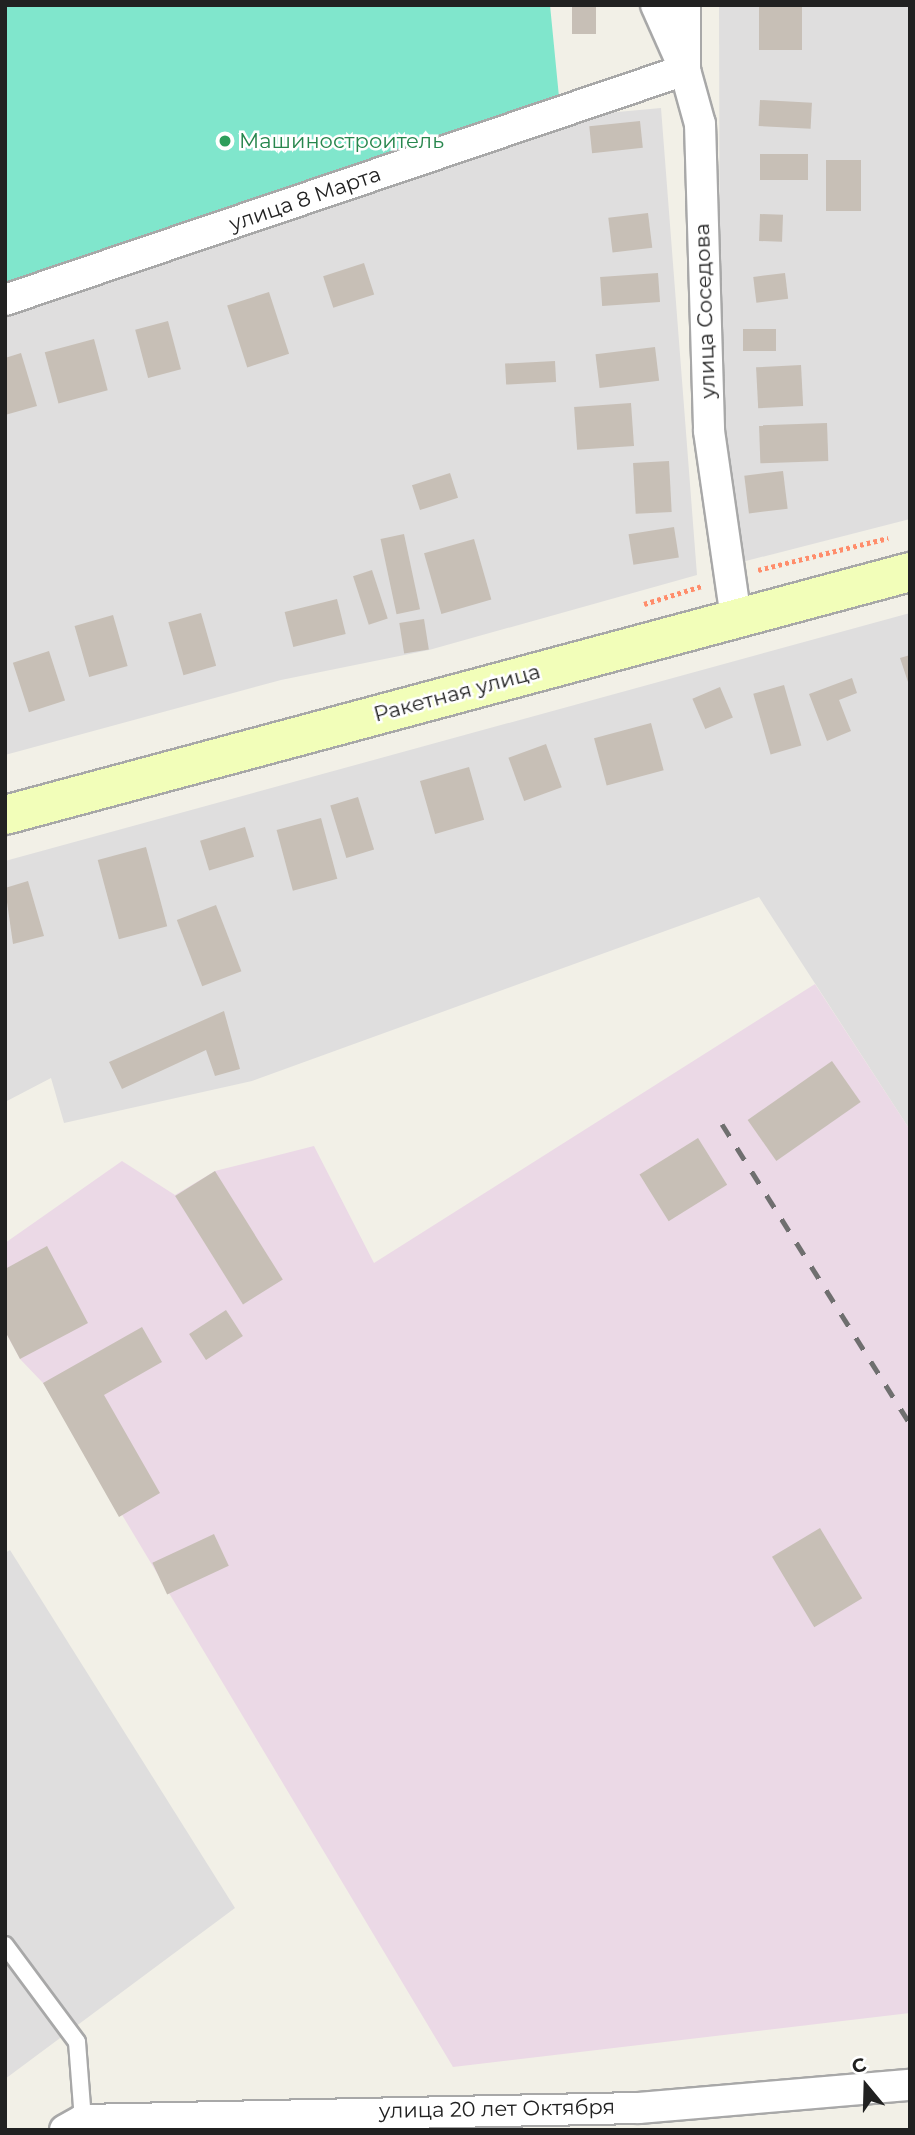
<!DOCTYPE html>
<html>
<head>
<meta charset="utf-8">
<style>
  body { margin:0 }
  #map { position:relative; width:915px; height:2135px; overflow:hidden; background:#f2f0e7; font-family:Montserrat,sans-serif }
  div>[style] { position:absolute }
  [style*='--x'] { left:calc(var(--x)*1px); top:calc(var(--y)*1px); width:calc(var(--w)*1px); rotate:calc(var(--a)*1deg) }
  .residential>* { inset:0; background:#dfdede }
  .industrial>* { inset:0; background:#ebd9e6 }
  .pitch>* { inset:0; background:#80e6cc }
  .building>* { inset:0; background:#c7bfb6; transform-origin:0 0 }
  .path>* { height:4.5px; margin-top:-2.25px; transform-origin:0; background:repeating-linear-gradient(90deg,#ff8d6b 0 3.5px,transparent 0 7px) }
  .roads { filter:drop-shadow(2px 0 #a8a8a8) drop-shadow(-2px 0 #a8a8a8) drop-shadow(0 2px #a8a8a8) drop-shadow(0 -2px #a8a8a8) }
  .lane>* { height:16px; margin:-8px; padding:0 8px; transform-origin:8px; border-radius:8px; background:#fff }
  .street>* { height:30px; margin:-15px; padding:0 15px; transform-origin:15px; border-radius:15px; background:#fff }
  .secondary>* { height:38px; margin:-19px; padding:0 19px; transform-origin:19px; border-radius:19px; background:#f2feb9 }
  .rail>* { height:5px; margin-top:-2.5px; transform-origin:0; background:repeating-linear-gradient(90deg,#6f6f6f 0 14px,transparent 0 28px) }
  .dots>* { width:19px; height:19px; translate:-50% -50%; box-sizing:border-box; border:4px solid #fff; border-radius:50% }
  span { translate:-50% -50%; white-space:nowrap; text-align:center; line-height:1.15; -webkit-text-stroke:5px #fff; paint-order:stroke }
  .leisure-label { font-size:21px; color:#27864d }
  .left { translate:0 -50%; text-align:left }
  .street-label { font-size:21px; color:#212121 }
  .frame { position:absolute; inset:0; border:7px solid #212121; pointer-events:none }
  .north { position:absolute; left:831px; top:2051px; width:70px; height:70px; -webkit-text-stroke:5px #fff; paint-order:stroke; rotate:341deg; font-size:19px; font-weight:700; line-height:28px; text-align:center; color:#212121 }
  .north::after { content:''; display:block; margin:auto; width:24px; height:32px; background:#212121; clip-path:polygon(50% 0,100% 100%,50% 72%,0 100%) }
</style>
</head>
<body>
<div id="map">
  <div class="residential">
    <i style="clip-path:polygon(719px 5px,910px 5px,910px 519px,742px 562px,720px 420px)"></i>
    <i style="clip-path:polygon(661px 108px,697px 575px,429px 650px,281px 680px,5px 755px,5px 313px,585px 115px)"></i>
    <i style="clip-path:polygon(910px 613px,910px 1130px,759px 897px,252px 1081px,64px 1123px,51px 1078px,5px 1102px,5px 861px)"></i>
    <i style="clip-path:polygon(10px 1550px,235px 1908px,5px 2079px,5px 1553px)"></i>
  </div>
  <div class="industrial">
    <i style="clip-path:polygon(815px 984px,910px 1130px,910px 2013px,453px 2067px,43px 1383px,20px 1359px,5px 1331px,5px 1243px,122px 1161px,175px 1195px,215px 1171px,314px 1146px,374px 1263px)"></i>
  </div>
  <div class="pitch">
    <i style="clip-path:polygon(5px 5px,550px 5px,559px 97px,454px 130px,437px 152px,5px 286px)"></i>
  </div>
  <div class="building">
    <i style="left:572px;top:5px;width:24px;height:29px"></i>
    <i style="left:759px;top:5px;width:43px;height:45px"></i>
    <i style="left:760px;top:100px;width:52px;height:26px;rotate:3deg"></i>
    <i style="left:640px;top:121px;width:27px;height:51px;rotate:84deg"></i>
    <i style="left:808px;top:154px;width:26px;height:48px;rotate:90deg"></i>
    <i style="left:826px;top:160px;width:35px;height:51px"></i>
    <i style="left:648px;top:213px;width:35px;height:40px;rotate:83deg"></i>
    <i style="left:760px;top:214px;width:23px;height:27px;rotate:2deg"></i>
    <i style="left:364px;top:263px;width:33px;height:43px;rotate:72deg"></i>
    <i style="left:658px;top:273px;width:29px;height:58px;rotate:86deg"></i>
    <i style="left:785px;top:273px;width:26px;height:32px;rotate:83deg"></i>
    <i style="left:269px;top:292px;width:65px;height:44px;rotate:72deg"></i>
    <i style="left:168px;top:321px;width:50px;height:34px;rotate:75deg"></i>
    <i style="left:743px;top:329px;width:33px;height:22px"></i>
    <i style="left:94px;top:339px;width:53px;height:51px;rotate:75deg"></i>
    <i style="left:655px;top:347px;width:34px;height:60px;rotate:83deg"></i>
    <i style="clip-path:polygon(21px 353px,37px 406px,5px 415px,5px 358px)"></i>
    <i style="left:555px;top:361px;width:21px;height:50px;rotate:87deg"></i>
    <i style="left:801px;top:365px;width:41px;height:45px;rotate:87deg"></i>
    <i style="left:631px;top:403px;width:43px;height:57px;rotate:86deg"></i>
    <i style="left:827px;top:423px;width:38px;height:68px;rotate:88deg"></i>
    <i style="left:669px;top:461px;width:51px;height:36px;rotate:87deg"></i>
    <i style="left:783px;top:471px;width:38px;height:39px;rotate:83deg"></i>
    <i style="left:450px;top:473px;width:26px;height:40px;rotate:72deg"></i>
    <i style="left:674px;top:527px;width:31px;height:46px;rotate:81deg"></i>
    <i style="left:404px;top:534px;width:77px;height:24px;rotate:78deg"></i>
    <i style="left:474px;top:539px;width:63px;height:52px;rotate:74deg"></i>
    <i style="left:372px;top:570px;width:51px;height:20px;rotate:72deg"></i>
    <i style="left:337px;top:599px;width:36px;height:54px;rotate:76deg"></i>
    <i style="left:201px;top:613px;width:55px;height:34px;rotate:74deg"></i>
    <i style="left:113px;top:615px;width:53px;height:40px;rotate:74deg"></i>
    <i style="left:424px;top:619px;width:31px;height:25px;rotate:81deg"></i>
    <i style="left:49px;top:651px;width:52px;height:38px;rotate:72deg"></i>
    <i style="clip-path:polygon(910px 655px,910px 685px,909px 685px,900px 658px)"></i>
    <i style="clip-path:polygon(852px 678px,857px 693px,839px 700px,851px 731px,827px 741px,809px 694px)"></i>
    <i style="left:784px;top:685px;width:63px;height:32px;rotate:74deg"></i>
    <i style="left:720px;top:687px;width:33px;height:30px;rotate:67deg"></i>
    <i style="left:651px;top:723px;width:49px;height:59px;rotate:75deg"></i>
    <i style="left:546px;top:744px;width:46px;height:40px;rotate:70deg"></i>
    <i style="left:469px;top:767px;width:55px;height:51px;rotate:74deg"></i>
    <i style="left:358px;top:797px;width:55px;height:29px;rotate:73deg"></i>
    <i style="left:321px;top:818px;width:63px;height:46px;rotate:75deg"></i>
    <i style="left:245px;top:827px;width:31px;height:47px;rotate:73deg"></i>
    <i style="left:146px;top:847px;width:82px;height:50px;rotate:75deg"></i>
    <i style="clip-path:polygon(28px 881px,44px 936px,13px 944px,5px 888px)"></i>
    <i style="left:216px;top:905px;width:71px;height:42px;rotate:69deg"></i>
    <i style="clip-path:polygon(224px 1011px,240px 1069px,215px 1076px,206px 1050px,122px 1089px,109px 1062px)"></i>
    <i style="left:832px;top:1061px;width:50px;height:103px;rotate:55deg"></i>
    <i style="left:698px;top:1138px;width:55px;height:69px;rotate:58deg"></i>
    <i style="left:215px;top:1171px;width:128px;height:47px;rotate:58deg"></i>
    <i style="clip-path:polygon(47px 1246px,88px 1323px,20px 1359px,5px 1331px,5px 1269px)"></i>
    <i style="left:226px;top:1310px;width:31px;height:44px;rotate:57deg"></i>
    <i style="clip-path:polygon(142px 1327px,162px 1362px,104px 1395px,160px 1493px,119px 1517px,43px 1383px)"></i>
    <i style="left:820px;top:1528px;width:82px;height:56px;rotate:59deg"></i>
    <i style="left:214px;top:1534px;width:35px;height:68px;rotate:65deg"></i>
  </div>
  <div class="path">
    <i style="--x:758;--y:570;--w:134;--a:-13.8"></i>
    <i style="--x:644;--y:604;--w:61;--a:-17.2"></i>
  </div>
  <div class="roads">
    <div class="lane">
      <i style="--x:5;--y:1945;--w:121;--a:53.4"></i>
      <i style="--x:77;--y:2042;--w:78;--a:85.6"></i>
    </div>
    <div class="street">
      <i style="--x:685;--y:5;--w:65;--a:90"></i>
      <i style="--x:685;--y:70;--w:56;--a:74.5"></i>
      <i style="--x:700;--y:124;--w:307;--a:88.3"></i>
      <i style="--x:709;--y:431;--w:189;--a:81.8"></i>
      <i style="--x:5;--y:300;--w:718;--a:-18.69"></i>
      <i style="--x:685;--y:70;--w:71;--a:-114"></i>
      <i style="--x:65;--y:2130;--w:21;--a:-29"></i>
      <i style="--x:83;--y:2120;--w:556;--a:-1.24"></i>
      <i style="--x:639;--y:2108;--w:272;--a:-4.9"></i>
    </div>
    <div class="secondary">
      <i style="--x:5;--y:815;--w:937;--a:-15.03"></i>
    </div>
  </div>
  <div class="rail">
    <i style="--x:722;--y:1124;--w:354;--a:57.9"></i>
  </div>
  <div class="dots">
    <i style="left:225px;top:141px;background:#2e9e5b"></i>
  </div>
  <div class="leisure-label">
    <span class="left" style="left:239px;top:141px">Машиностроитель</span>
  </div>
  <div class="street-label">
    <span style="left:305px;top:199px;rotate:-19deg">улица 8 Марта</span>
    <span style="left:705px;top:311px;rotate:-92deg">улица Соседова</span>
    <span style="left:457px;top:693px;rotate:-15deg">Ракетная улица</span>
    <span style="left:497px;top:2109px;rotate:-1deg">улица 20 лет Октября</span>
  </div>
  <div class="frame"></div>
  <div class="north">С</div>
</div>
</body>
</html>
